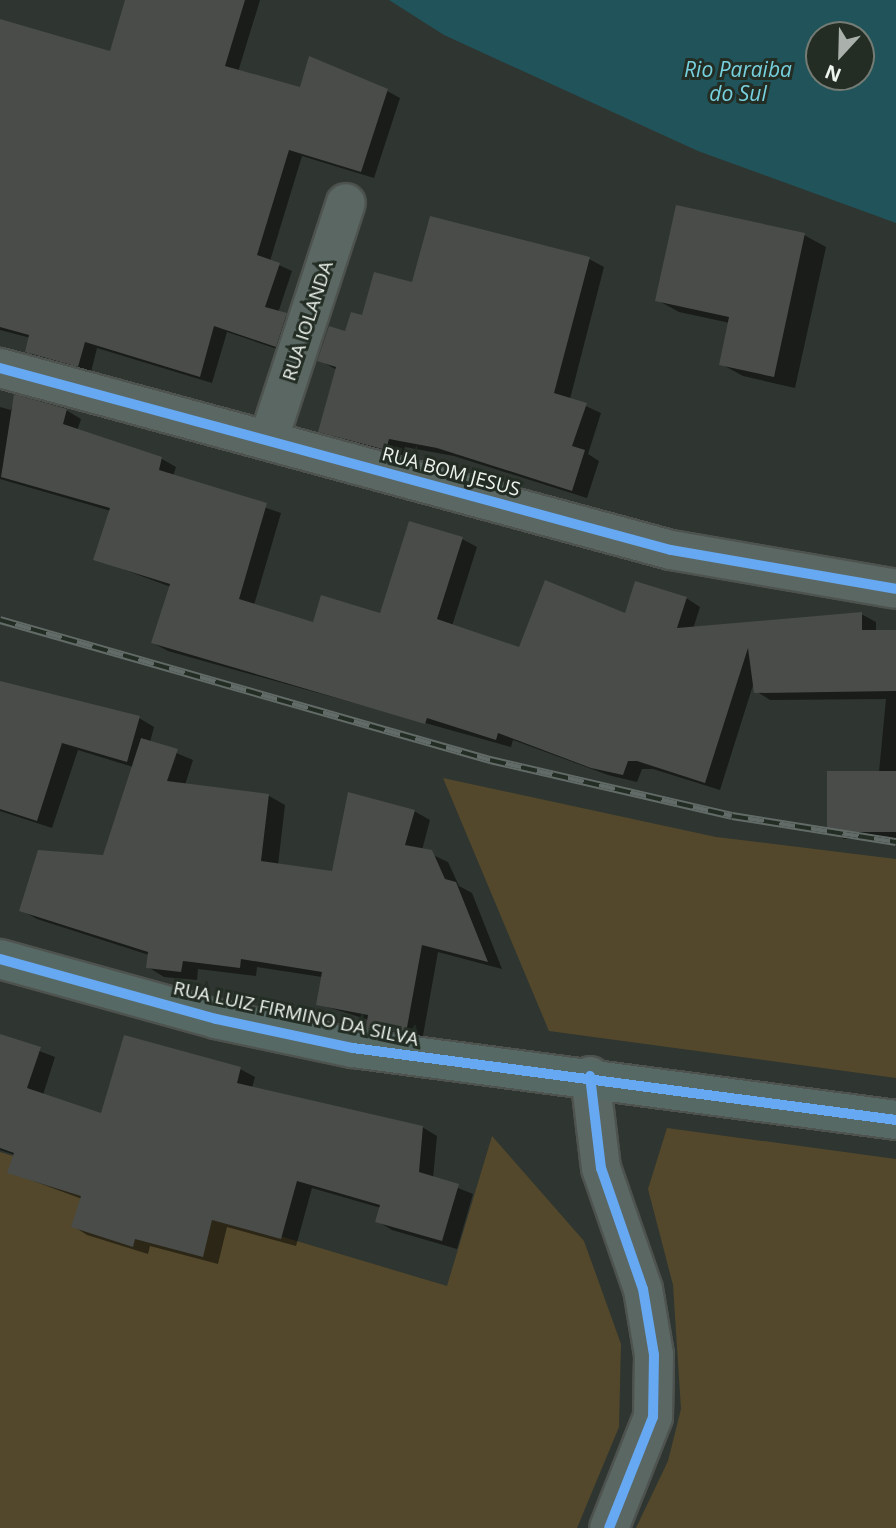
<!DOCTYPE html>
<html>
<head>
<meta charset="utf-8">
<style>
  body { margin:0 }
  #map { position:relative; width:896px; height:1528px; overflow:hidden; background:#2f3530; font-family:"Open Sans",sans-serif }
  div>[style] { position:absolute }
  [style*='--x'] { left:calc(var(--x)*1px); top:calc(var(--y)*1px); width:calc(var(--w)*1px); rotate:calc(var(--a)*1deg) }
  .green>* { inset:0; background:#53482b }
  .water>* { inset:0; background:#21535a }
  .shadow>* { inset:0; background:#0007 }
  .building>* { inset:0; background:#494c48; transform-origin:0 0 }
  .roads { filter:drop-shadow(2px 0 #4e534f) drop-shadow(-2px 0 #4e534f) drop-shadow(0 2px #4e534f) drop-shadow(0 -2px #4e534f) }
  .street>* { height:38px; margin:-19px; padding:0 19px; transform-origin:19px; border-radius:19px; background:#5a6763 }
  .secondary>* { height:38px; margin:-19px; padding:0 19px; transform-origin:19px; border-radius:19px; background:#576965 }
  .rail>* { height:8px; margin-top:-4px; transform-origin:0; background:repeating-linear-gradient(90deg,#232d24 0 16px,#626b67 0 32px); box-sizing:border-box; border-block:2px solid #626b67 }
  .cycleway>* { height:10px; margin:-5px; padding:0 5px; transform-origin:5px; border-radius:5px; background:#66a8f1 }
  span { translate:-50% -50%; white-space:nowrap; text-align:center; line-height:1.15; -webkit-text-stroke:6px #232d24; paint-order:stroke }
  .street-label { font-size:19px; color:#edf3ed }
  .water-label { font-size:21px; color:#77d0de; font-style:italic }
  .north { position:absolute; left:805px; top:21px; width:70px; height:70px; box-sizing:border-box; background:#232d24; border:2px solid #747c74; border-radius:50%; rotate:202deg; font-size:19px; font-weight:700; line-height:28px; text-align:center; color:#edf3ed }
  .north::after { content:''; display:block; margin:auto; width:24px; height:32px; background:#aab0ab; clip-path:polygon(50% 0,100% 100%,50% 72%,0 100%) }
</style>
</head>
<body>
<div id="map">
  <div class="green">
    <i style="clip-path:polygon(443px 778px,716px 837px,896px 859px,896px 1078px,549px 1031px)"></i>
    <i style="clip-path:polygon(667px 1128px,896px 1159px,896px 1528px,636px 1528px,668px 1461px,681px 1409px,673px 1285px,648px 1189px)"></i>
    <i style="clip-path:polygon(492px 1136px,584px 1241px,621px 1344px,619px 1427px,577px 1528px,0 1528px,0 1152px,447px 1286px)"></i>
  </div>
  <div class="water">
    <i style="clip-path:polygon(evenodd,389px 0,896px 0,896px 223px,698px 151px,444px 35px,389px 0,819px 35px,861px 35px,861px 77px,819px 77px,819px 35px)"></i>
  </div>
  <div class="shadow">
    <i style="clip-path:polygon(127px 0,260px 0,238px 72px,301px 89px,387px 91px,400px 98px,374px 178px,302px 156px,270px 261px,292px 271px,278px 313px,299px 322px,289px 353px,227px 332px,212px 383px,97px 348px,91px 372px,40px 359px,27px 351px,31px 338px,0 330px,0 20px,111px 54px)"></i>
    <i style="clip-path:polygon(804px 235px,826px 247px,795px 388px,743px 376px,721px 364px,730px 323px,679px 312px,657px 300px)"></i>
    <i style="clip-path:polygon(589px 259px,604px 267px,570px 399px,601px 413px,588px 454px,599px 461px,587px 498px,454px 456px,405px 447px,402px 458px,320px 431px,337px 370px,319px 360px,364px 317px,414px 284px)"></i>
    <i style="clip-path:polygon(15px 397px,66px 410px,81px 419px,77px 431px,162px 459px,176px 467px,173px 476px,281px 513px,254px 605px,314px 624px,381px 615px,462px 539px,477px 547px,452px 626px,520px 649px,686px 598px,700px 607px,693px 629px,861px 614px,876px 622px,876px 632px,896px 632px,896px 839px,844px 839px,829px 831px,879px 772px,886px 699px,770px 700px,756px 691px,754px 682px,720px 790px,653px 769px,642px 769px,637px 782px,608px 775px,513px 740px,511px 747px,168px 651px,153px 643px,171px 587px,95px 559px,111px 511px,0 479px,0 407px,11px 410px)"></i>
    <i style="clip-path:polygon(0 696px,139px 718px,154px 727px,150px 742px,193px 760px,185px 785px,269px 796px,285px 805px,278px 865px,333px 873px,414px 811px,430px 820px,422px 850px,448px 862px,459px 886px,472px 893px,502px 969px,438px 952px,422px 1041px,383px 1036px,368px 1027px,369px 1020px,318px 1004px,322px 977px,257px 967px,256px 976px,198px 969px,197px 980px,164px 977px,148px 967px,149px 955px,37px 919px,21px 910px,104px 857px,133px 767px,78px 750px,52px 828px,0 811px)"></i>
    <i style="clip-path:polygon(0 1036px,55px 1057px,43px 1095px,102px 1115px,240px 1069px,255px 1077px,252px 1088px,422px 1127px,437px 1136px,433px 1178px,473px 1194px,457px 1249px,392px 1230px,377px 1221px,381px 1208px,312px 1188px,296px 1246px,227px 1227px,218px 1264px,150px 1246px,148px 1254px,87px 1235px,73px 1226px,82px 1199px,9px 1172px,15px 1155px,0 1150px)"></i>
  </div>
  <div class="building">
    <i style="clip-path:polygon(125px 0,245px 0,225px 66px,300px 87px,309px 56px,388px 89px,361px 172px,289px 150px,257px 255px,280px 263px,265px 307px,287px 313px,276px 347px,214px 326px,200px 377px,85px 342px,78px 367px,25px 352px,29px 335px,0 327px,0 19px,110px 51px)"></i>
    <i style="clip-path:polygon(676px 205px,805px 233px,774px 377px,719px 365px,729px 317px,655px 301px)"></i>
    <i style="clip-path:polygon(430px 216px,590px 257px,554px 393px,587px 403px,572px 446px,585px 450px,572px 491px,437px 448px,389px 439px,386px 450px,318px 432px,336px 367px,317px 361px,329px 326px,345px 331px,351px 312px,362px 315px,374px 272px,412px 282px)"></i>
    <i style="clip-path:polygon(14px 394px,67px 409px,63px 424px,162px 457px,159px 470px,267px 503px,239px 599px,313px 622px,321px 595px,380px 613px,409px 521px,463px 537px,437px 619px,519px 647px,545px 580px,625px 613px,635px 581px,687px 597px,677px 628px,862px 612px,862px 630px,896px 630px,896px 691px,754px 693px,748px 648px,705px 783px,637px 761px,628px 761px,623px 775px,591px 768px,498px 733px,496px 740px,427px 718px,425px 724px,151px 643px,170px 584px,93px 560px,110px 508px,1px 477px)"></i>
    <i style="clip-path:polygon(0 681px,140px 716px,127px 762px,62px 743px,37px 821px,0 809px)"></i>
    <i style="clip-path:polygon(141px 738px,178px 749px,167px 781px,269px 794px,261px 861px,332px 871px,348px 792px,415px 810px,405px 845px,432px 850px,445px 879px,456px 882px,488px 962px,422px 945px,406px 1033px,366px 1028px,368px 1015px,316px 1005px,322px 972px,241px 959px,240px 968px,183px 961px,181px 972px,146px 968px,148px 952px,19px 911px,38px 850px,103px 855px)"></i>
    <i style="left:827px;top:771px;width:69px;height:61px"></i>
    <i style="clip-path:polygon(0 1034px,41px 1047px,27px 1088px,101px 1113px,124px 1035px,241px 1067px,237px 1083px,423px 1126px,419px 1172px,459px 1184px,442px 1241px,375px 1222px,380px 1205px,297px 1181px,281px 1239px,212px 1220px,203px 1257px,135px 1239px,133px 1247px,71px 1227px,81px 1196px,7px 1173px,14px 1153px,0 1148px)"></i>
  </div>
  <div class="roads">
    <div class="street">
      <i style="--x:0;--y:368;--w:695;--a:15.18"></i>
      <i style="--x:671;--y:550;--w:228;--a:9.8"></i>
      <i style="--x:269;--y:438;--w:247;--a:-71.9"></i>
      <i style="--x:590;--y:1076;--w:93;--a:83.2"></i>
      <i style="--x:601;--y:1168;--w:128;--a:70.9"></i>
      <i style="--x:643;--y:1289;--w:67;--a:80.5"></i>
      <i style="--x:654;--y:1355;--w:62;--a:90.9"></i>
      <i style="--x:653;--y:1417;--w:119;--a:111.6"></i>
    </div>
    <div class="secondary">
      <i style="--x:0;--y:959;--w:224;--a:15.5"></i>
      <i style="--x:216;--y:1019;--w:140;--a:12"></i>
      <i style="--x:353;--y:1048;--w:548;--a:7.55"></i>
    </div>
  </div>
  <div class="rail">
    <i style="--x:0;--y:620;--w:510;--a:15.95"></i>
    <i style="--x:490;--y:760;--w:248;--a:13"></i>
    <i style="--x:732;--y:816;--w:166;--a:9"></i>
  </div>
  <div class="cycleway">
    <i style="--x:0;--y:368;--w:695;--a:15.18"></i>
    <i style="--x:671;--y:550;--w:228;--a:9.8"></i>
    <i style="--x:0;--y:959;--w:224;--a:15.5"></i>
    <i style="--x:216;--y:1019;--w:140;--a:12"></i>
    <i style="--x:353;--y:1048;--w:548;--a:7.55"></i>
    <i style="--x:590;--y:1076;--w:93;--a:83.2"></i>
    <i style="--x:601;--y:1168;--w:128;--a:70.9"></i>
    <i style="--x:643;--y:1289;--w:67;--a:80.5"></i>
    <i style="--x:654;--y:1355;--w:62;--a:90.9"></i>
    <i style="--x:653;--y:1417;--w:119;--a:111.6"></i>
  </div>
  <div class="street-label">
    <span style="left:308px;top:321px;rotate:-72deg">RUA IOLANDA</span>
    <span style="left:451px;top:472px;rotate:15deg">RUA BOM JESUS</span>
    <span style="left:296px;top:1014px;rotate:12deg">RUA LUIZ FIRMINO DA SILVA</span>
  </div>
  <div class="water-label">
    <span style="left:738px;top:81px">Rio Paraiba<br>do Sul</span>
  </div>
  <div class="north">N</div>
</div>
</body>
</html>
